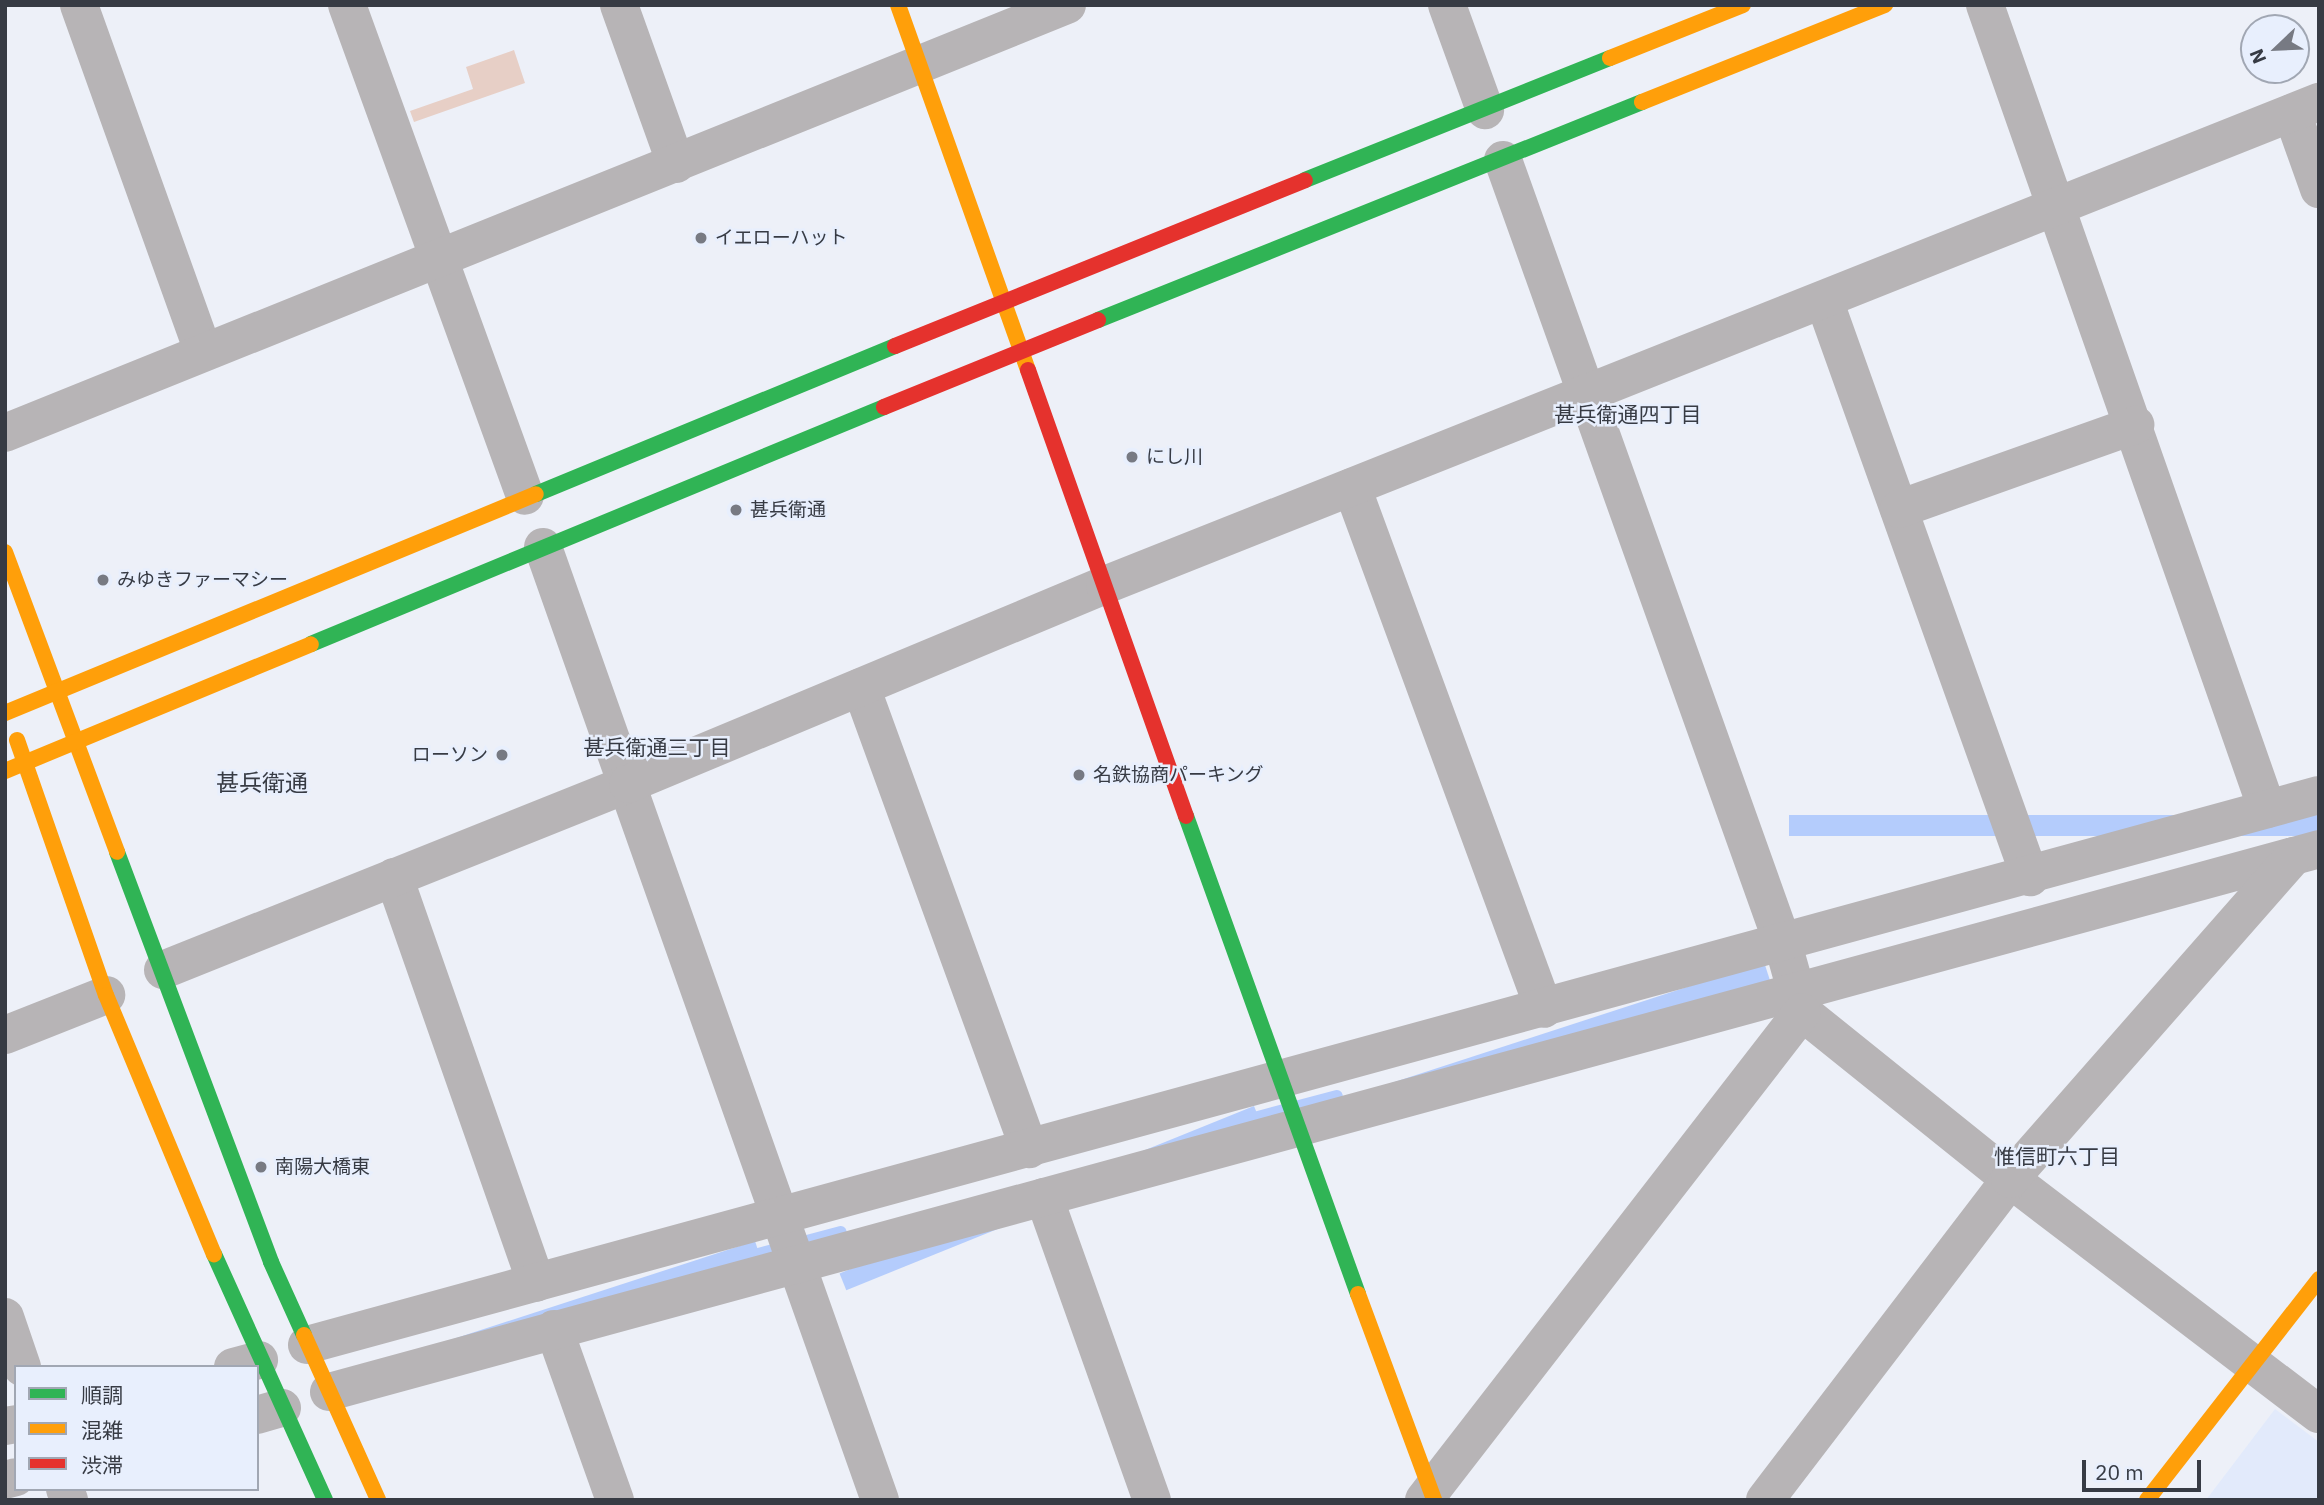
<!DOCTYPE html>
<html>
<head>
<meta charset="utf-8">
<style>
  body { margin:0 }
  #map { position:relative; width:2324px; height:1505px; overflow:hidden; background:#edf0f8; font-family:"IBM Plex Sans","Noto Sans JP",sans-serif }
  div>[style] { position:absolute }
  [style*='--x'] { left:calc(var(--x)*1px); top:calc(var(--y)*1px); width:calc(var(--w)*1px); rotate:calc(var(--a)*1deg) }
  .built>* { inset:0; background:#e2eafb }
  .green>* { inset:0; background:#e7cfc6 }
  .water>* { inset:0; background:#b4ccfc; transform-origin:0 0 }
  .stream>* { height:12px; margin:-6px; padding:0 6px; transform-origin:6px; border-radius:6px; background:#b4ccfc }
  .street>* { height:38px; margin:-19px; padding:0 19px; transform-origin:19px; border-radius:19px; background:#b7b4b6 }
  .fast>* { height:16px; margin:-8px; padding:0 8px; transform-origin:8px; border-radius:8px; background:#30b455 }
  .slow>* { height:16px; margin:-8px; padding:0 8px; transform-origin:8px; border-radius:8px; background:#ff9f0a }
  .jam>* { height:16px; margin:-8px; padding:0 8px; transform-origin:8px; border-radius:8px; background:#e5322d }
  .dots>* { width:19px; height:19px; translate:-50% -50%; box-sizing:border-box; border:4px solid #e8effd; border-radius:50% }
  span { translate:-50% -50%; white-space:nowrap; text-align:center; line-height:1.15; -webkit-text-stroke:5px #e8effd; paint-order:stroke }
  .poi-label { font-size:19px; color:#373b44 }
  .left { translate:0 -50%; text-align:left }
  .right { translate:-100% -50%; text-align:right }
  .neighbourhood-label { font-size:21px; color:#373b44 }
  .quarter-label { font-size:23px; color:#373b44 }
  .frame { position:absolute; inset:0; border:7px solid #373b44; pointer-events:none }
  .legend { position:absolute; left:14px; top:1365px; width:245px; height:126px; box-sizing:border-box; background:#e8effd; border:2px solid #a1a7b3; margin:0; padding:9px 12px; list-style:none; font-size:21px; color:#373b44 }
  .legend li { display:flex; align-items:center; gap:14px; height:35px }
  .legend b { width:35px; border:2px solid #a1a7b3 }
  .north { position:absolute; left:2240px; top:14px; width:70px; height:70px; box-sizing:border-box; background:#e8effd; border:2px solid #a1a7b3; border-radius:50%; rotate:247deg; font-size:19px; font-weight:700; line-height:28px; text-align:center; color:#373b44 }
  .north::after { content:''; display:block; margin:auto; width:24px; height:32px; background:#777a83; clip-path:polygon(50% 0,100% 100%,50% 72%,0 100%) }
  .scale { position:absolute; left:2082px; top:1460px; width:119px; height:32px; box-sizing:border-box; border:4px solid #373b44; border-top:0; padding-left:9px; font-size:21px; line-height:24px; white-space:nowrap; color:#373b44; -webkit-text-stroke:5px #e8effd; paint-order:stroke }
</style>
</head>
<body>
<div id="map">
  <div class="built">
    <i style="clip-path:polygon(2275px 1409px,2319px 1442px,2319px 1500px,2206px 1500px)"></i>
  </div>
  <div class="green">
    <i style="clip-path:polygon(514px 50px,525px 83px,414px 122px,410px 111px,473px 89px,466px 67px)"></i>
  </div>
  <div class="water">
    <i style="left:2319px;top:815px;width:21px;height:530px;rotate:90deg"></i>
    <i style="left:1764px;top:962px;width:19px;height:463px;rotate:72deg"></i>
    <i style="left:1254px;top:1106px;width:18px;height:447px;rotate:68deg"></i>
    <i style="left:755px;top:1241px;width:19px;height:416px;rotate:72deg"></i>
  </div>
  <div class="stream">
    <i style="--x:1243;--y:1121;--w:97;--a:-14.9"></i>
    <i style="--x:743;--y:1258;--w:101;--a:-14.9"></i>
  </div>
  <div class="street">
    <i style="--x:79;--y:5;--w:368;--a:70.3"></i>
    <i style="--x:347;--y:5;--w:522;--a:70.07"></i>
    <i style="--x:619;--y:5;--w:169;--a:70.3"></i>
    <i style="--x:1447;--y:5;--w:112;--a:70.1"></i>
    <i style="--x:1985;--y:5;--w:852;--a:70.67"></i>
    <i style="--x:2292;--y:113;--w:81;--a:70.4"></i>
    <i style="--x:1503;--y:160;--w:832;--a:70.35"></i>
    <i style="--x:1783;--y:944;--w:71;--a:74.4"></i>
    <i style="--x:1802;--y:1012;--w:267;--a:38.8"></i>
    <i style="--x:2010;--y:1179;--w:388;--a:37.3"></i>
    <i style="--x:1824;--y:300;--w:613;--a:70.35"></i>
    <i style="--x:5;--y:433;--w:1145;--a:-21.95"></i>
    <i style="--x:1352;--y:487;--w:556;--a:69.81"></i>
    <i style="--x:1899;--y:509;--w:251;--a:-19.6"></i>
    <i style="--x:543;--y:547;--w:1011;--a:70.53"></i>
    <i style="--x:861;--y:687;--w:492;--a:70"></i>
    <i style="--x:394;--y:877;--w:430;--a:70.7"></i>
    <i style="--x:163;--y:970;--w:501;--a:-21.8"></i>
    <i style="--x:628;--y:784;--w:517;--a:-22.65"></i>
    <i style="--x:1105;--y:585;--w:1307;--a:-21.7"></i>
    <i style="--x:5;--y:1035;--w:109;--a:-21.6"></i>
    <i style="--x:1044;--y:1197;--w:322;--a:70.4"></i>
    <i style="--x:5;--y:1317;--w:53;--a:71.2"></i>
    <i style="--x:554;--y:1329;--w:182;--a:70.4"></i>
    <i style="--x:307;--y:1345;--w:2086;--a:-15.29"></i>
    <i style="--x:233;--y:1367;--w:27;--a:-15"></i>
    <i style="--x:329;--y:1392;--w:2063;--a:-15.26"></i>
    <i style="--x:257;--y:1415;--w:26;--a:-16"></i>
    <i style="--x:5;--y:1426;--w:11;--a:-10"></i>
    <i style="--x:5;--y:1480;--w:11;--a:-15"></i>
    <i style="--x:65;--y:1489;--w:12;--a:70"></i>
    <i style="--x:1424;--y:1500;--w:617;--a:-52.24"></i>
    <i style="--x:1765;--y:1500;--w:404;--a:-52.6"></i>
    <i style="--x:2010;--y:1179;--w:430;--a:-48.7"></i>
  </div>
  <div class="fast">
    <i style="--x:1305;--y:180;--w:328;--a:-21.8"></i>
    <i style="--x:1098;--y:320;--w:586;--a:-21.84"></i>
    <i style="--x:536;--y:494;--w:388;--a:-22.4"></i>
    <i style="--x:311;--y:644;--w:620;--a:-22.47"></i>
    <i style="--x:1186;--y:816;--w:508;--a:70.21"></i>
    <i style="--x:117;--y:852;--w:438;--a:69.4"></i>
    <i style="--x:271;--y:1262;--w:80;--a:65.7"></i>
    <i style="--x:214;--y:1254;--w:270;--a:65.7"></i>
  </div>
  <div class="slow">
    <i style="--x:898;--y:5;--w:387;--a:70.4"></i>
    <i style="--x:1610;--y:58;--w:143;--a:-21.7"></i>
    <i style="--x:1642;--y:102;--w:262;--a:-21.8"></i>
    <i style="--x:5;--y:552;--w:320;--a:69.5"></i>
    <i style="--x:5;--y:713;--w:574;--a:-22.41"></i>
    <i style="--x:17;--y:740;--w:270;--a:70.8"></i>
    <i style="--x:106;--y:995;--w:281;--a:67.4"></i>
    <i style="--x:5;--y:771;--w:331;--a:-22.5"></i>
    <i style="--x:1358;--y:1294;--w:220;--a:69.7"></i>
    <i style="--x:304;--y:1335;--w:181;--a:65.8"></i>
    <i style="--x:2147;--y:1500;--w:280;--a:-52.1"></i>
  </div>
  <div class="jam">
    <i style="--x:895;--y:346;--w:442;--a:-22"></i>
    <i style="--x:1028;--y:370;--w:473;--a:70.5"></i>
    <i style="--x:884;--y:407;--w:231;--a:-22.1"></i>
  </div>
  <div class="dots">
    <i style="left:701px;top:238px;background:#777a83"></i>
    <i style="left:1132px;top:457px;background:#777a83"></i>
    <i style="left:736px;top:510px;background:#777a83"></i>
    <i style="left:103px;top:580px;background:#777a83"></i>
    <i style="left:502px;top:755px;background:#777a83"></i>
    <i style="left:1079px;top:775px;background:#777a83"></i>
    <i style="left:261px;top:1167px;background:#777a83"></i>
  </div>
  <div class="poi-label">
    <span class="left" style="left:715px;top:238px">イエローハット</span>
    <span class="left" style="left:1146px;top:457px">にし川</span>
    <span class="left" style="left:750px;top:510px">甚兵衛通</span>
    <span class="left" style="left:117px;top:580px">みゆきファーマシー</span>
    <span class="right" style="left:488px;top:755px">ローソン</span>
    <span class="left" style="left:1093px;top:775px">名鉄協商パーキング</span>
    <span class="left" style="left:275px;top:1167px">南陽大橋東</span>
  </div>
  <div class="neighbourhood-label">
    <span style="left:1628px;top:414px">甚兵衛通四丁目</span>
    <span style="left:657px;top:747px">甚兵衛通三丁目</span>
    <span style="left:2057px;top:1156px">惟信町六丁目</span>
  </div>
  <div class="quarter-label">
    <span style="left:262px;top:782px">甚兵衛通</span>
  </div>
  <div class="frame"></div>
  <ul class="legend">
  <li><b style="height:9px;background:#30b455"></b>順調</li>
  <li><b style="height:9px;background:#ff9f0a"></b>混雑</li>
  <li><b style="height:9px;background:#e5322d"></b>渋滞</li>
  </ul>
  <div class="north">N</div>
  <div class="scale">20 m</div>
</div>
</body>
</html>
